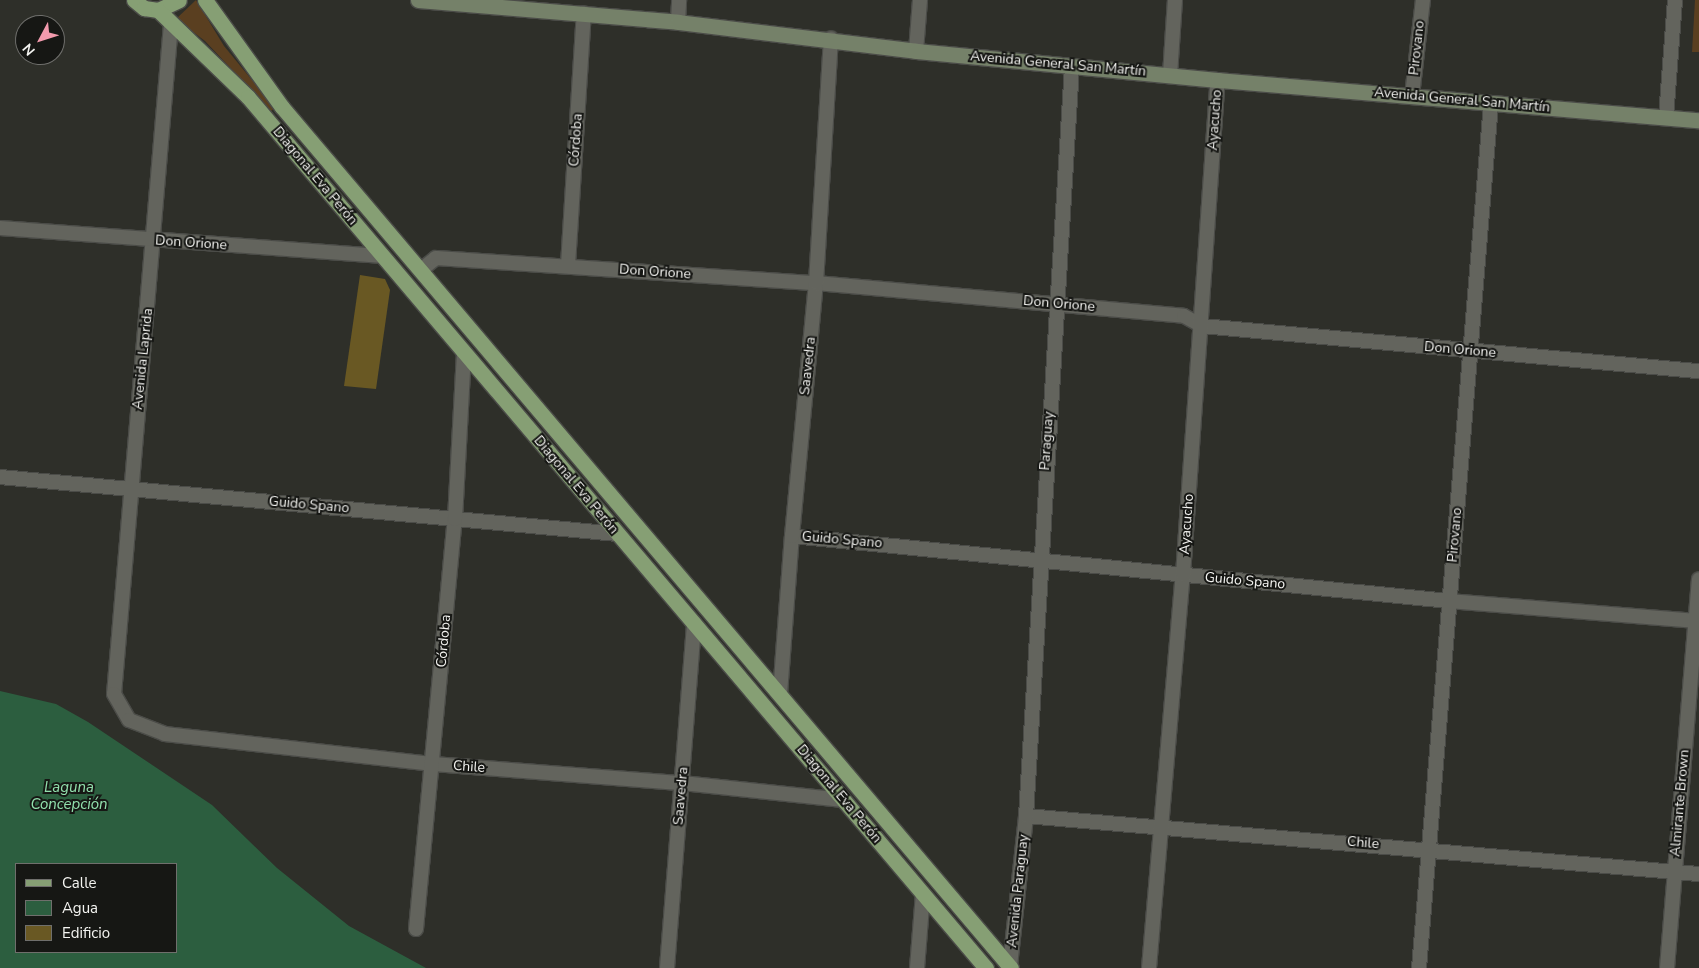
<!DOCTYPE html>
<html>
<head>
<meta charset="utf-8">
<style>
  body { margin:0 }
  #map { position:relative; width:1699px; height:968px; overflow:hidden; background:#2e2f29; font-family:"Nunito Sans",sans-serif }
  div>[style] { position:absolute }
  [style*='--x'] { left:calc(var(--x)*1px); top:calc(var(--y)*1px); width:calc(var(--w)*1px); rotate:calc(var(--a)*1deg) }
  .green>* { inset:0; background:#5a3f20 }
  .water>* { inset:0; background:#2c5e3f }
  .building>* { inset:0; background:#695823 }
  .roads { filter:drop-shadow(1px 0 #4b4c48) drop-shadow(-1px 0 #4b4c48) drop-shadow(0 1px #4b4c48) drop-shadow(0 -1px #4b4c48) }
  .street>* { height:14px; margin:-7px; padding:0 7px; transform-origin:7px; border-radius:7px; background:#63645d }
  .secondary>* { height:15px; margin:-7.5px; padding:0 7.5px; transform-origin:7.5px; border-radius:7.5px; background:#758169 }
  .primary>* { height:15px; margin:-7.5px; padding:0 7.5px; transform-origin:7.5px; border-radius:7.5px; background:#869f74 }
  span { translate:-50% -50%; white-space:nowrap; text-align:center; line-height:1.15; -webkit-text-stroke:4px #161714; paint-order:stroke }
  .street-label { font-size:14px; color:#f4f4f1 }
  .water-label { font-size:15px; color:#92e0ad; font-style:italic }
  .legend { position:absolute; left:15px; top:863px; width:162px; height:90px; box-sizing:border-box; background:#161714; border:1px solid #6f6f6c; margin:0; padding:6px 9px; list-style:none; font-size:15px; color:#f4f4f1 }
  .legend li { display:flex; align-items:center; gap:10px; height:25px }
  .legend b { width:25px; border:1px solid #6f6f6c }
  .north { position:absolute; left:15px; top:15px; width:50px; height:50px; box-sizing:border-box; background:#161714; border:1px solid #6f6f6c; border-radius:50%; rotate:230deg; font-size:14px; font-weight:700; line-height:20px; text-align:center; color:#f4f4f1 }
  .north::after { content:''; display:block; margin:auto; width:18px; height:22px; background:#f29aad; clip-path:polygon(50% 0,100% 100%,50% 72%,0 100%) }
</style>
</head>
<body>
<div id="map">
  <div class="green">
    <i style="clip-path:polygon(196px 0,224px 46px,275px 108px,271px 111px,205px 41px,176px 19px)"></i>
    <i style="clip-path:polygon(1695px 0,1699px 0,1699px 52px,1692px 52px)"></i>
  </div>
  <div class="water">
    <i style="clip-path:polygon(evenodd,0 691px,56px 704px,88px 722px,212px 805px,277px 868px,349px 926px,426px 968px,0 968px,0 691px,16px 864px,176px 864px,176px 952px,16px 952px,16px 864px)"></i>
  </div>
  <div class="building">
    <i style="clip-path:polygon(360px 275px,385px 279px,390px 290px,376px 389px,344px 386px)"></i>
  </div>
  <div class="roads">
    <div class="street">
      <i style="--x:678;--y:22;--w:22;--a:-87"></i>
      <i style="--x:171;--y:24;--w:672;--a:94.86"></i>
      <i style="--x:114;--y:694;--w:30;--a:60"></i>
      <i style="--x:129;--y:720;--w:39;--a:21"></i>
      <i style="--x:165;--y:734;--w:270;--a:6.4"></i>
      <i style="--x:433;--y:764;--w:250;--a:4.4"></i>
      <i style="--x:682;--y:783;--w:162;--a:6"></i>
      <i style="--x:916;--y:51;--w:51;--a:-85.5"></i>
      <i style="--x:1170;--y:75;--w:75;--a:-86.2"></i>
      <i style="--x:1412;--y:96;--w:97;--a:-83.5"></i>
      <i style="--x:1666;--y:117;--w:117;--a:-85.6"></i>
      <i style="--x:0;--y:228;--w:384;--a:4.2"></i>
      <i style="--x:568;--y:265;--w:252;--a:-86.4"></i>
      <i style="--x:421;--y:270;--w:19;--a:-39"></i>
      <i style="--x:436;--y:258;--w:381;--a:3.8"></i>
      <i style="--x:816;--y:283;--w:369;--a:5.1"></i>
      <i style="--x:1184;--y:316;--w:21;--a:29"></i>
      <i style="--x:1202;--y:326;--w:499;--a:5.2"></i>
      <i style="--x:0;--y:477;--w:621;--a:5.27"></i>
      <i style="--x:792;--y:536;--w:660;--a:5.65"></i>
      <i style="--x:1449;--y:601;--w:251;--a:4.6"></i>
      <i style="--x:780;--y:694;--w:158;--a:-85.7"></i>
      <i style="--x:792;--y:536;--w:254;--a:-84.6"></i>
      <i style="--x:816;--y:283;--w:245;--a:-86.5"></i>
      <i style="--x:1026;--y:816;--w:675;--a:4.93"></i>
      <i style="--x:416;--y:929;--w:412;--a:-84.6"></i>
      <i style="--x:455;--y:519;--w:167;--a:-86.9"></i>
      <i style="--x:1010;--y:966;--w:151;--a:-83.9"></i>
      <i style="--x:1026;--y:816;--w:751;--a:-86.49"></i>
      <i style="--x:667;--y:968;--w:346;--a:-85.5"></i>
      <i style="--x:917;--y:968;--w:74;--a:-85.4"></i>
      <i style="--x:1149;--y:968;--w:394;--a:-85.1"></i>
      <i style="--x:1183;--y:575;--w:496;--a:-86"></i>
      <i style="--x:1419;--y:968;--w:868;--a:-85.24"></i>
      <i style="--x:1667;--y:968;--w:390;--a:-85.3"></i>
    </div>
    <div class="secondary">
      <i style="--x:418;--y:0;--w:261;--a:4.8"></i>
      <i style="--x:678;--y:22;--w:240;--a:6.9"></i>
      <i style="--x:916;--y:51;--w:303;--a:5.5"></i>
      <i style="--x:1218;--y:80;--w:483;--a:4.8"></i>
    </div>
    <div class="primary">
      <i style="--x:134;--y:0;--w:13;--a:39"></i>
      <i style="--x:144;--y:8;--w:14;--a:8"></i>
      <i style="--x:158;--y:10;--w:23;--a:-25"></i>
      <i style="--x:205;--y:0;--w:132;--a:54.3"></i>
      <i style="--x:282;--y:107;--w:1128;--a:49.75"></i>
      <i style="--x:158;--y:10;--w:125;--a:44"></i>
      <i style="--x:248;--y:97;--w:1142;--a:49.73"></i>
    </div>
  </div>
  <div class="street-label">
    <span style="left:1417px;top:48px;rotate:-84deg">Pirovano</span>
    <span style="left:1058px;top:64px;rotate:5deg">Avenida General San Martín</span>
    <span style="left:1462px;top:100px;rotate:5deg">Avenida General San Martín</span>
    <span style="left:1215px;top:120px;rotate:-86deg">Ayacucho</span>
    <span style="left:576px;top:140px;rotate:-86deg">Córdoba</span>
    <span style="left:315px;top:176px;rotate:50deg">Diagonal Eva Perón</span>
    <span style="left:191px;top:243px;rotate:4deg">Don Orione</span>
    <span style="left:655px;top:272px;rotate:4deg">Don Orione</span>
    <span style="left:1059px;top:304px;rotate:5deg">Don Orione</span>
    <span style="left:1460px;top:350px;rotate:5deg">Don Orione</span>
    <span style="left:143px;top:359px;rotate:-84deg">Avenida Laprida</span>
    <span style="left:808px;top:366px;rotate:-84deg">Saavedra</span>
    <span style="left:1047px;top:441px;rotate:-86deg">Paraguay</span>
    <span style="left:576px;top:485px;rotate:50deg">Diagonal Eva Perón</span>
    <span style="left:309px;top:505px;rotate:5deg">Guido Spano</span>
    <span style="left:1187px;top:524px;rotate:-86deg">Ayacucho</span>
    <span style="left:1455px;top:535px;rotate:-85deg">Pirovano</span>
    <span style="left:842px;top:540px;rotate:5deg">Guido Spano</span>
    <span style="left:1245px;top:581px;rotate:5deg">Guido Spano</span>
    <span style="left:444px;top:641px;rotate:-85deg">Córdoba</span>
    <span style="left:469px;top:767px;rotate:4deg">Chile</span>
    <span style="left:839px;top:794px;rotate:50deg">Diagonal Eva Perón</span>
    <span style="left:681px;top:796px;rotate:-85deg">Saavedra</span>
    <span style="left:1680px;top:803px;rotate:-85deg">Almirante Brown</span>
    <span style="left:1363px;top:843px;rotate:5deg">Chile</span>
    <span style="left:1018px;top:891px;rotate:-84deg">Avenida Paraguay</span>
  </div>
  <div class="water-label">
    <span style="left:69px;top:796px">Laguna<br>Concepción</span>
  </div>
  <ul class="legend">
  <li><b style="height:6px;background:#869f74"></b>Calle</li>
  <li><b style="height:14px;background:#2c5e3f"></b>Agua</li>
  <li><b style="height:14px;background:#695823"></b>Edificio</li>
  </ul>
  <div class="north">N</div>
</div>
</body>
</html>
